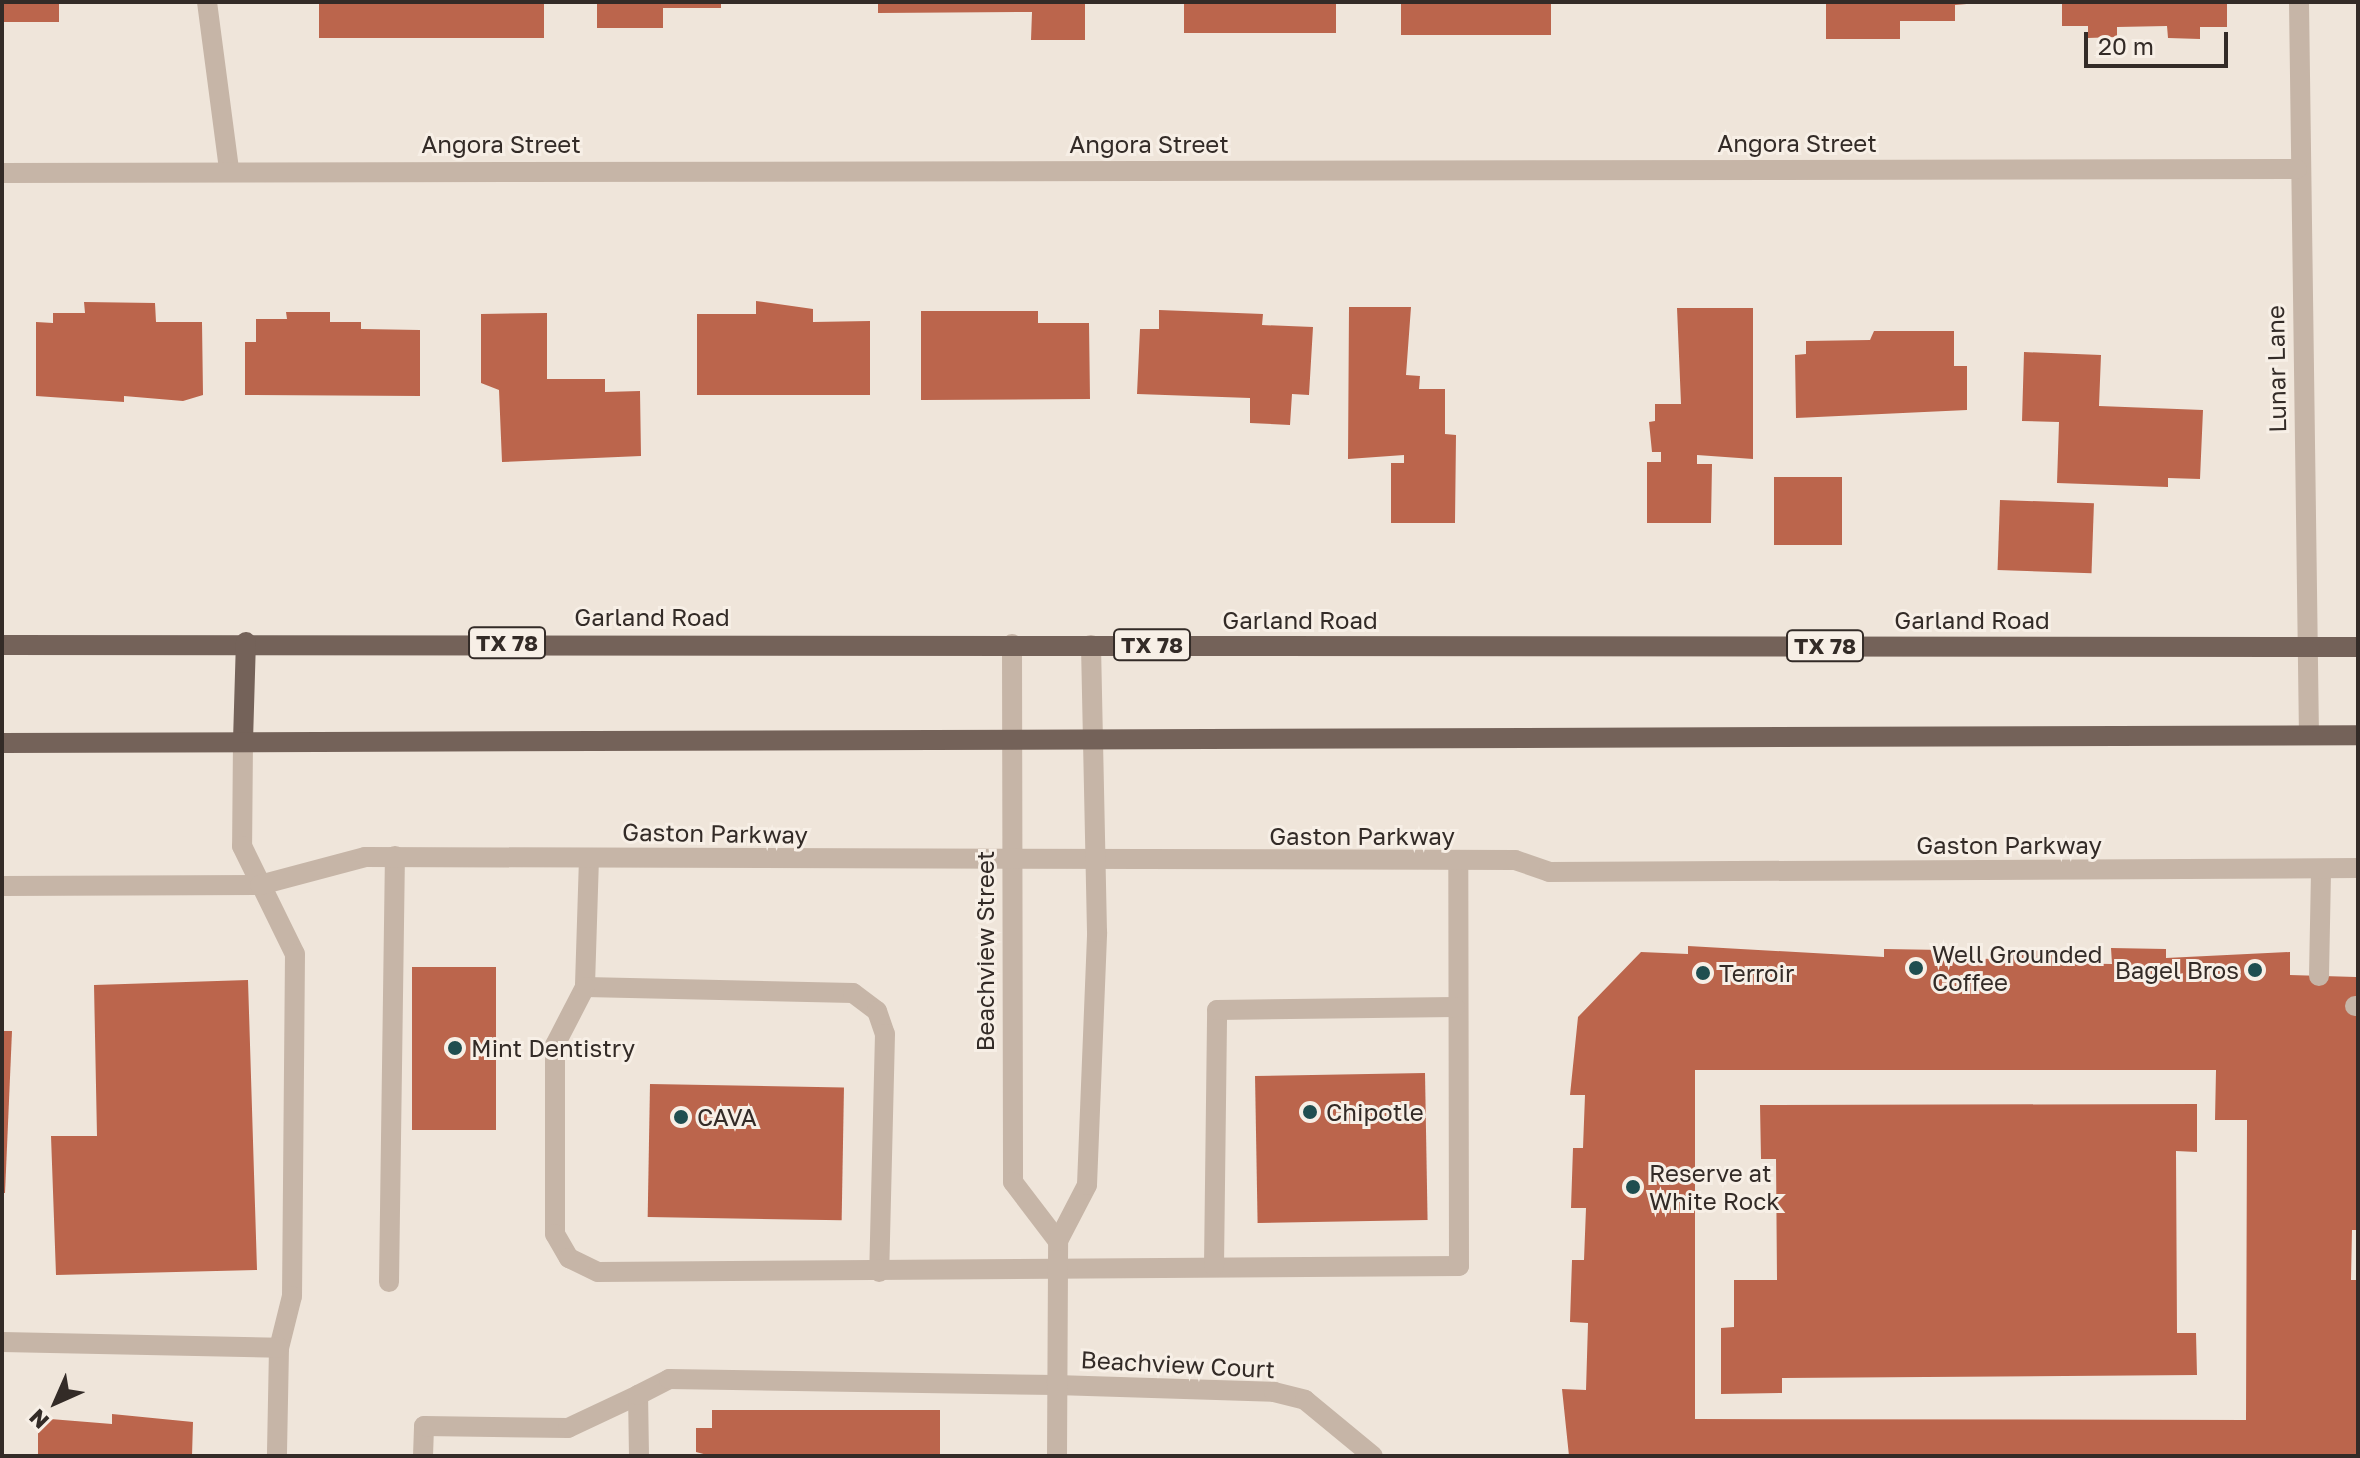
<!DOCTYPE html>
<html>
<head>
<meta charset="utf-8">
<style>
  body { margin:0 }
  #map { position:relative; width:2360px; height:1458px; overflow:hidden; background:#efe5da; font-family:"Golos Text",sans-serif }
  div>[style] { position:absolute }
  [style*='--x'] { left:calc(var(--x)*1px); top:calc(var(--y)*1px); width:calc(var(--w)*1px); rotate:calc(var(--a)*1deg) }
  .building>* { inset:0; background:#bb654c; transform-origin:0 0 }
  .lane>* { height:20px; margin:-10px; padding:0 10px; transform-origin:10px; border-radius:10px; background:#c6b5a7 }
  .street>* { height:20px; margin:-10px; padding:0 10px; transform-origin:10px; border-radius:10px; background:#c6b5a7 }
  .primary>* { height:20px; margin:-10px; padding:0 10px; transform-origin:10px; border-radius:10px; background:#746259 }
  .dots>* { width:22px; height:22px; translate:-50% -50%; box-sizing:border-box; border:4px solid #f7efe6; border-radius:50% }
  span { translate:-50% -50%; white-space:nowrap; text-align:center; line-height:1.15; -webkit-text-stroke:6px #f7efe6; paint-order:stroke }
  .shield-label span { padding:2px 6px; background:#f7efe6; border:2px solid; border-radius:6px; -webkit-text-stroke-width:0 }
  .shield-label { font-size:22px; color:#332b27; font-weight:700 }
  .street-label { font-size:24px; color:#332b27 }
  .poi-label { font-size:24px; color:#332b27 }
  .left { translate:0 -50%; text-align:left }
  .right { translate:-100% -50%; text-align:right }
  .frame { position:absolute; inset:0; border:4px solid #332b27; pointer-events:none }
  .north { position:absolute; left:16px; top:1362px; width:80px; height:80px; -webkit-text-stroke:6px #f7efe6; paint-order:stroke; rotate:225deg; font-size:22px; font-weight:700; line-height:32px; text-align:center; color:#332b27 }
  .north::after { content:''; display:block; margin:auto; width:28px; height:36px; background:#332b27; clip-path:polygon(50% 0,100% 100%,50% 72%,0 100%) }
  .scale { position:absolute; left:2084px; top:32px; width:144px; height:36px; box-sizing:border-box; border:4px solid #332b27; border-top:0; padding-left:10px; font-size:24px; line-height:28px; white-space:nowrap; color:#332b27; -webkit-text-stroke:6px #f7efe6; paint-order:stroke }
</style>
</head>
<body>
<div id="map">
  <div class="building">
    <i style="left:2px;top:2px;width:57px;height:20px"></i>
    <i style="left:319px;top:2px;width:225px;height:36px"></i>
    <i style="clip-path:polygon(597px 2px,721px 2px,721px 8px,663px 8px,663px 28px,597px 28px)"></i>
    <i style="clip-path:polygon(878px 2px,1085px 2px,1085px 40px,1031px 40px,1032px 12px,878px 13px)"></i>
    <i style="left:1184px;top:2px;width:152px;height:31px"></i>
    <i style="left:1401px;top:2px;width:150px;height:33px"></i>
    <i style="clip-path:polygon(1826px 2px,1990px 2px,1955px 5px,1955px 21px,1900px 21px,1900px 39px,1826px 39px)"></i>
    <i style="clip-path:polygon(2062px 2px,2227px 2px,2227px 27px,2200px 27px,2200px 39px,2168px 38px,2167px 26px,2117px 27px,2117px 37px,2088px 38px,2088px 26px,2062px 26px)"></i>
    <i style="clip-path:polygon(756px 301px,813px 309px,813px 322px,870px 321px,870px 395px,697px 395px,697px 314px,756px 314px)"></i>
    <i style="clip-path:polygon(84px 302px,155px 303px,156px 322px,202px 322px,203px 395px,183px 401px,124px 396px,124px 402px,36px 396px,36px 322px,53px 323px,53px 313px,85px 313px)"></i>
    <i style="clip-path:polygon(1349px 307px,1411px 307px,1406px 375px,1420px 376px,1419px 389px,1445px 389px,1445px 434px,1456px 435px,1455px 523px,1391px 523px,1391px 463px,1404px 463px,1404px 455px,1348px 459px)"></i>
    <i style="clip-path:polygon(1677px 308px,1753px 308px,1753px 459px,1697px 455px,1697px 464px,1712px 464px,1711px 523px,1647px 523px,1647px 462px,1661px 462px,1661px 452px,1652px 452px,1649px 422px,1655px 421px,1655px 404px,1681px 404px)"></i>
    <i style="clip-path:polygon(1159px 310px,1263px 314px,1262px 325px,1313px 327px,1309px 395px,1292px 394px,1290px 425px,1250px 423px,1250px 398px,1137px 394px,1140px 329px,1159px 329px)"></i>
    <i style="clip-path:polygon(921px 311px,1038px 311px,1038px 323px,1089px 323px,1090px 399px,921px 400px)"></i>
    <i style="clip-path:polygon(286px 312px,330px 312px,330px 322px,361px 322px,361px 329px,420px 330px,420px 396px,245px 395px,245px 342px,256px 342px,256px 319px,287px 319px)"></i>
    <i style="clip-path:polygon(547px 313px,547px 379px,605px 379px,605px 392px,640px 391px,641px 456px,502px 462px,499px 390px,481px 383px,481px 314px)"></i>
    <i style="clip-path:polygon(1874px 331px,1954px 331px,1954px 366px,1967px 366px,1967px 410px,1796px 418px,1795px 355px,1806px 354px,1806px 341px,1870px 340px)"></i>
    <i style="clip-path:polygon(2024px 352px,2101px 355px,2099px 406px,2203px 410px,2200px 479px,2168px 478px,2168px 487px,2057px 483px,2059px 422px,2022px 421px)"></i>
    <i style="left:1774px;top:477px;width:68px;height:68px"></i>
    <i style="left:2000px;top:500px;width:94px;height:70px;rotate:2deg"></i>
    <i style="clip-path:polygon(evenodd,1688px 946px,1884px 957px,1884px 949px,1943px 950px,1943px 958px,1996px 959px,1996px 950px,2060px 951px,2059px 963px,2112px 964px,2111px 948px,2166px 949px,2166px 958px,2290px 952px,2290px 975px,2356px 977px,2358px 1230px,2352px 1230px,2351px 1280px,2358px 1280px,2358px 1456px,1569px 1456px,1562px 1389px,1586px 1390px,1588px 1323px,1570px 1322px,1572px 1260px,1584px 1260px,1586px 1208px,1571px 1208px,1573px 1148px,1583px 1148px,1585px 1095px,1570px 1095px,1578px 1017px,1641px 952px,1688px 954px,1688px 946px,1695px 1070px,2216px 1070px,2215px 1120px,2247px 1120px,2246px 1420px,1695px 1419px,1695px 1070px)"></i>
    <i style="left:412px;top:967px;width:84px;height:163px"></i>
    <i style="clip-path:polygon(248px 980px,257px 1270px,56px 1275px,51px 1136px,97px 1136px,94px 985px)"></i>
    <i style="clip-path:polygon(2px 1031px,12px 1031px,5px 1193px,2px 1193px)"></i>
    <i style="left:1425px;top:1073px;width:147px;height:170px;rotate:89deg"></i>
    <i style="left:650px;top:1084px;width:194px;height:133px;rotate:1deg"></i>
    <i style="clip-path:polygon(2197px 1104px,2197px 1152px,2176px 1151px,2177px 1333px,2196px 1333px,2197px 1375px,1782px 1378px,1782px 1393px,1721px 1394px,1721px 1328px,1734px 1327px,1734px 1280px,1777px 1280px,1776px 1159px,1761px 1159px,1760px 1105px)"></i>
    <i style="clip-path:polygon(712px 1410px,940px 1410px,940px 1456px,711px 1456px,696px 1452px,696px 1428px,712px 1428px)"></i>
    <i style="clip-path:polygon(112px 1414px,193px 1422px,192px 1456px,38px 1456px,38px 1418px,112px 1424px)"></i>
  </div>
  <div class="lane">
    <i style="--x:243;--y:741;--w:105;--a:90.5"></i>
    <i style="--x:242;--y:846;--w:120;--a:63.9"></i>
    <i style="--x:295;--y:954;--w:342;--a:90.5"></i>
    <i style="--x:292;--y:1296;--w:54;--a:104"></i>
    <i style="--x:279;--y:1348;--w:108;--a:91.1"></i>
    <i style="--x:589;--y:858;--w:129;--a:91.8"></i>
    <i style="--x:585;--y:987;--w:268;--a:1.3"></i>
    <i style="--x:853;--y:993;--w:30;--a:37"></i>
    <i style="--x:877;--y:1011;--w:24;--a:71"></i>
    <i style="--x:885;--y:1034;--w:238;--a:91.4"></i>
    <i style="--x:2;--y:886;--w:258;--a:-0.2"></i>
    <i style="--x:260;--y:885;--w:109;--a:-14.9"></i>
    <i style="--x:2319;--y:976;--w:104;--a:-88.9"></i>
    <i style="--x:585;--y:987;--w:65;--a:117.3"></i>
    <i style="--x:555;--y:1045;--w:189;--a:90"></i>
    <i style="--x:555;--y:1234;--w:28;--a:60"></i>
    <i style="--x:569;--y:1258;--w:32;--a:26"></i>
    <i style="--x:598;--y:1272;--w:861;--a:-0.4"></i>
    <i style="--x:1459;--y:1266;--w:405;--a:-90.1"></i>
    <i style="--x:2355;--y:1006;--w:3;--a:0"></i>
    <i style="--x:1214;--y:1266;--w:256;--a:-89.3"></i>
    <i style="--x:1217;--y:1010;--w:238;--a:-0.7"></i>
    <i style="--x:389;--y:1282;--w:426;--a:-89.2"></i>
    <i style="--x:2;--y:1342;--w:277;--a:1.2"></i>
    <i style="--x:423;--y:1456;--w:30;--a:-88"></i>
    <i style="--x:424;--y:1426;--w:144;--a:0.8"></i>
    <i style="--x:568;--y:1428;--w:77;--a:-25.2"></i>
    <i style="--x:639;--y:1456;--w:61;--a:-90.9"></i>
    <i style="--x:638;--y:1395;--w:35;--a:-27"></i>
    <i style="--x:669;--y:1379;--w:387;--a:0.9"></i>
  </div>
  <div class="street">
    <i style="--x:207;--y:2;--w:169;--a:82.5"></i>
    <i style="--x:2299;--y:2;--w:733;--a:89.22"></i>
    <i style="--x:2;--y:173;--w:2295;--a:-0.1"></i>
    <i style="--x:1012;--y:644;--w:538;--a:89.89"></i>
    <i style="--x:1013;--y:1182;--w:74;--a:52.7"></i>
    <i style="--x:365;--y:857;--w:1150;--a:0.15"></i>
    <i style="--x:1515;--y:860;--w:36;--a:19"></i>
    <i style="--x:1549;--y:872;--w:809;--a:-0.28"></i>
    <i style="--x:1056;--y:1385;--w:218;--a:1.8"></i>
    <i style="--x:1274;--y:1392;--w:32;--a:14"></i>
    <i style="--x:1305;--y:1400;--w:88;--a:39.5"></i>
    <i style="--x:1057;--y:1456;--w:215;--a:-89.7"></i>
    <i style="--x:1058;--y:1241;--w:63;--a:-62.6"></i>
    <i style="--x:1087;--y:1185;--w:253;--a:-87.7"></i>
    <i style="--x:1097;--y:932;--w:287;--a:-91.2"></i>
  </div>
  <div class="primary">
    <i style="--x:2;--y:645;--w:2356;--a:0.05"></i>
    <i style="--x:243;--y:741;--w:99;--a:-88.3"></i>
    <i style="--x:2;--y:743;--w:2356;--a:-0.19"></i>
  </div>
  <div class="dots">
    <i style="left:1916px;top:968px;background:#204e50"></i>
    <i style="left:2255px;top:970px;background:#204e50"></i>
    <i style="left:1703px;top:973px;background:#204e50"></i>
    <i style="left:455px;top:1048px;background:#204e50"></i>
    <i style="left:1310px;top:1112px;background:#204e50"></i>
    <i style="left:681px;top:1117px;background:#204e50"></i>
    <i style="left:1633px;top:1187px;background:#204e50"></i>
  </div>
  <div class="shield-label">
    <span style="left:507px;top:643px">TX 78</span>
    <span style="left:1152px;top:645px">TX 78</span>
    <span style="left:1825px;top:646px">TX 78</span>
  </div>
  <div class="street-label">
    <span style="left:1797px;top:143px">Angora Street</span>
    <span style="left:501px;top:144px">Angora Street</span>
    <span style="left:1149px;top:144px">Angora Street</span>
    <span style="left:2276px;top:369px;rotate:-91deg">Lunar Lane</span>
    <span style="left:652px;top:617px">Garland Road</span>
    <span style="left:1300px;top:620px">Garland Road</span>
    <span style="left:1972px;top:620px">Garland Road</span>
    <span style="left:715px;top:833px;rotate:1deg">Gaston Parkway</span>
    <span style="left:1362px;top:836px">Gaston Parkway</span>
    <span style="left:2009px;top:845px">Gaston Parkway</span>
    <span style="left:985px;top:951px;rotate:-90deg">Beachview Street</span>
    <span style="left:1178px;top:1364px;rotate:3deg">Beachview Court</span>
  </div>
  <div class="poi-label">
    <span class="left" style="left:1932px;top:968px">Well Grounded<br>Coffee</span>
    <span class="right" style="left:2239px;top:970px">Bagel Bros</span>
    <span class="left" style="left:1719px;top:973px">Terroir</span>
    <span class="left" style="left:471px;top:1048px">Mint Dentistry</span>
    <span class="left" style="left:1326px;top:1112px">Chipotle</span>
    <span class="left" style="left:697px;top:1117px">CAVA</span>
    <span class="left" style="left:1649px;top:1187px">Reserve at<br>White Rock</span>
  </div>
  <div class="frame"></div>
  <div class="north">N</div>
  <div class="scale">20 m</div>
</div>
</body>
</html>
